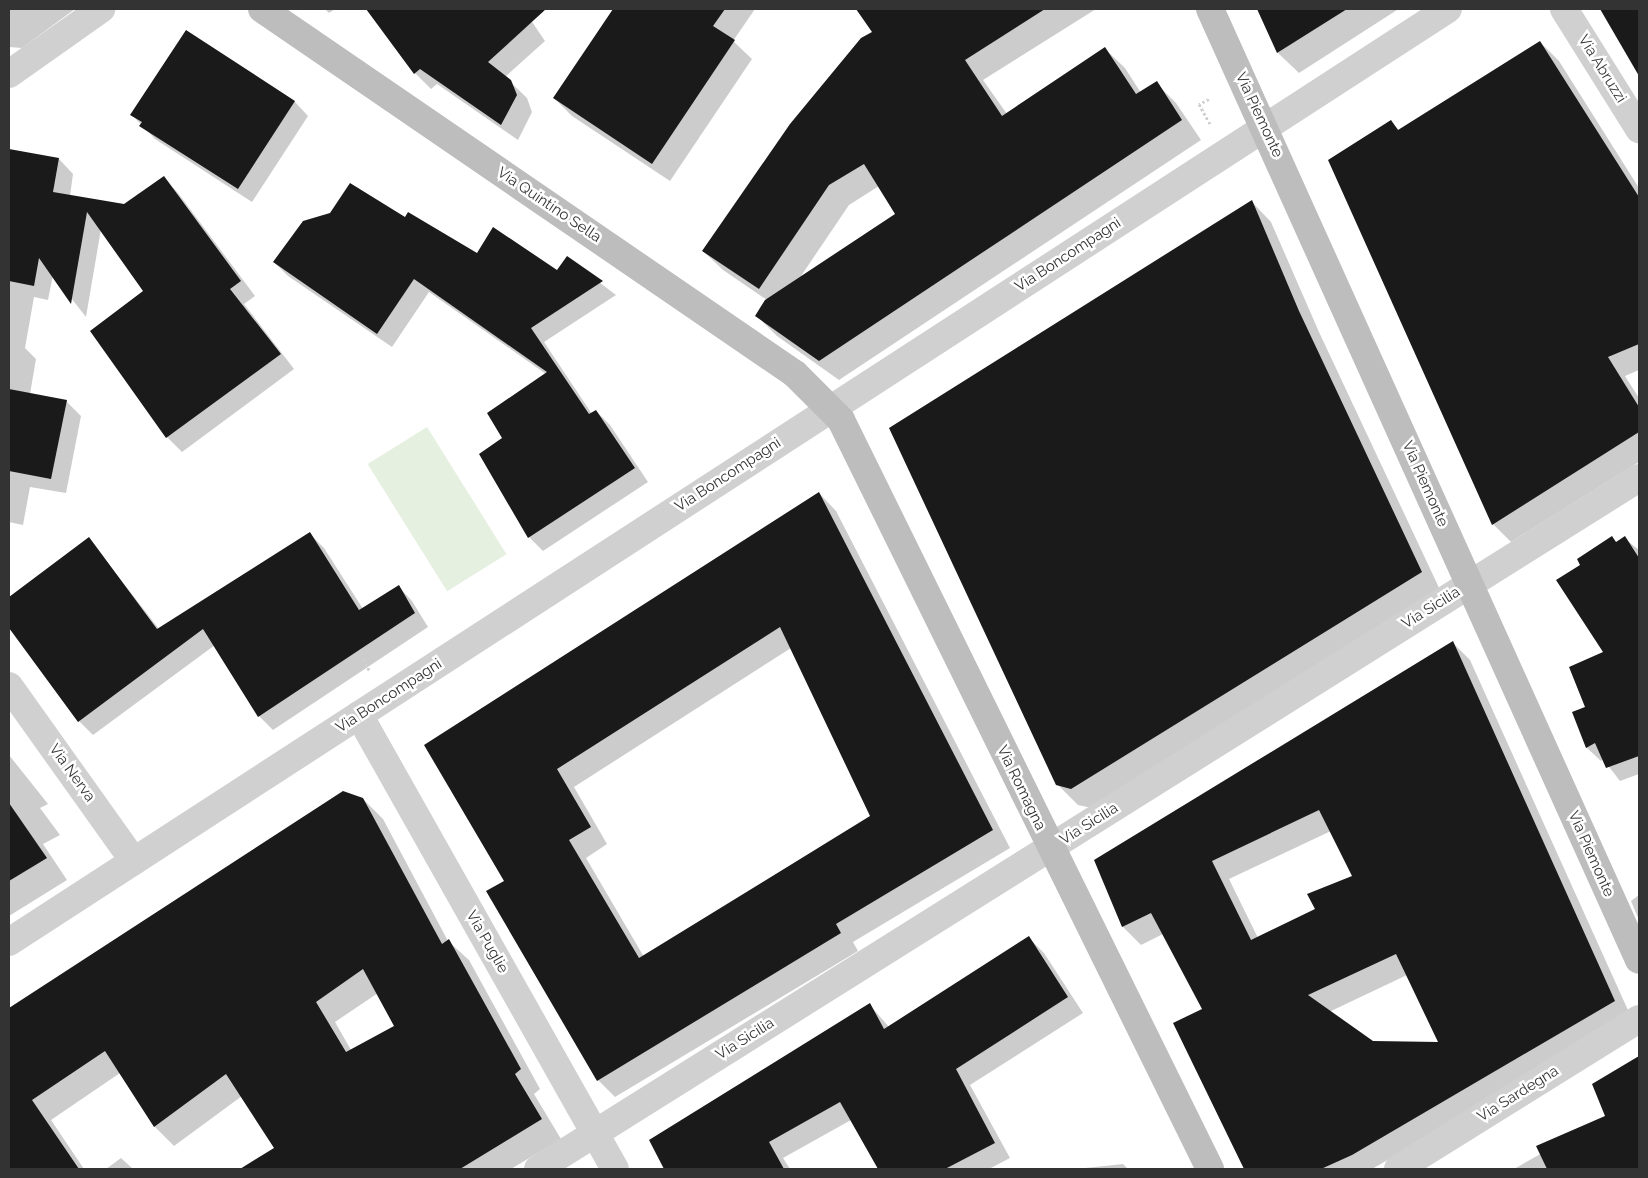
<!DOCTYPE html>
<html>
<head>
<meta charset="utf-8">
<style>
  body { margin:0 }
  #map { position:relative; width:1648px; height:1178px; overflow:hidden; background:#fff; font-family:Raleway,sans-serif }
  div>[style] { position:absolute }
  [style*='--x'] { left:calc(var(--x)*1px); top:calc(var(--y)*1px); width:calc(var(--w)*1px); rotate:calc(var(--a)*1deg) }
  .green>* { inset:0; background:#e6f0e1; transform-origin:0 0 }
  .shadow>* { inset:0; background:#0003 }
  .building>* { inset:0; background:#1a1a1a }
  .path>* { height:3px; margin-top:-1.5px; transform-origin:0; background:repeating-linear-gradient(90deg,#d0d0d0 0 2.5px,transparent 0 5px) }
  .street>* { height:28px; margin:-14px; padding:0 14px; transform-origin:14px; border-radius:14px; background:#d0d0d0 }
  .secondary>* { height:28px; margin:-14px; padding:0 14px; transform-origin:14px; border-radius:14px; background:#bdbdbd }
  span { translate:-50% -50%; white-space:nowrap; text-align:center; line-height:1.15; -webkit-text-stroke:5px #fff; paint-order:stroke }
  .street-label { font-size:15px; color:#333 }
  .frame { position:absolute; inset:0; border:10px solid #333; pointer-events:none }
</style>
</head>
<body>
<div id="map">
  <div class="green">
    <i style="left:427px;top:427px;width:150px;height:70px;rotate:58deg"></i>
  </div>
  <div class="shadow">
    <i style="clip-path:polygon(9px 9px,75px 9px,22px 48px,9px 47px)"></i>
    <i style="clip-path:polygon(325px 9px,335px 9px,329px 13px)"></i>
    <i style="clip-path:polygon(368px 9px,538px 9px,528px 16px,545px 41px,505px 77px,527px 98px,532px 112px,518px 140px,437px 84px,431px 89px,415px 73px)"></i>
    <i style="clip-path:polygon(614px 9px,755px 9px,733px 41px,752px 59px,670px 181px,572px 116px,554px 98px)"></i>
    <i style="clip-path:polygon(evenodd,856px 9px,1096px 9px,983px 80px,1007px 114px,1105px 49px,1125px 68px,1141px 93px,1156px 83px,1176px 103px,1201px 140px,839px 380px,777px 336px,757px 316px,767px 300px,723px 270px,703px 251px,874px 33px,856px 9px,879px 186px,897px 214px,799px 279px,849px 205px,879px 186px)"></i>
    <i style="clip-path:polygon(1258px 9px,1396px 9px,1397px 10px,1299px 73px,1278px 53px)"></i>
    <i style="clip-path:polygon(1601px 9px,1639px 9px,1639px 61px,1621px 43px)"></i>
    <i style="clip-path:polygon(187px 32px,295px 102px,308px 116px,252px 202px,155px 139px,132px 115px)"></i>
    <i style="clip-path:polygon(1540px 42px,1559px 61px,1639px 188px,1639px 370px,1625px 376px,1639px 398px,1639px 462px,1511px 542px,1493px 524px,1391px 122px,1400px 131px)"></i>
    <i style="clip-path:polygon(9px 150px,59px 159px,73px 174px,70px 196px,124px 206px,164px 178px,178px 193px,255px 296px,244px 304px,294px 369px,182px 452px,167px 437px,145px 291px,101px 229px,86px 317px,53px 275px,48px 300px,34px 297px,25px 348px,36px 359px,30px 394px,66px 401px,81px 416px,66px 493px,30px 487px,23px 525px,9px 522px)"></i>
    <i style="clip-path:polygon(1252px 202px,1271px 222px,1319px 332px,1441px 592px,1092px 808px,1078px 805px,1058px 785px)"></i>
    <i style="clip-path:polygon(405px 219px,477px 254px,557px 272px,567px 258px,616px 295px,544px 342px,592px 414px,596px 411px,610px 425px,648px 482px,543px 551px,529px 537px,480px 454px,504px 438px,546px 374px,429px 292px,392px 347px,288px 276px,274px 262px)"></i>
    <i style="clip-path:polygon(evenodd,819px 493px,836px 511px,1010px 848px,853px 942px,858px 951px,615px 1097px,598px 1080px,506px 881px,426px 745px,819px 493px,791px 648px,872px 817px,644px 957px,586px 858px,607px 844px,574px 787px,791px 648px)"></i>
    <i style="clip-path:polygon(310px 534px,324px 548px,363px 609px,399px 587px,412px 601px,428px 627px,273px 730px,259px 716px,215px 645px,93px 735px,79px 721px,9px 626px,9px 598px,89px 539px,159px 629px)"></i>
    <i style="clip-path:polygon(1612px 538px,1617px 543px,1624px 538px,1639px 550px,1639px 774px,1620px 781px,1603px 759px,1601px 761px,1587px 748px,1574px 713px,1587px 708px,1605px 652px,1582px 565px)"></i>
    <i style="clip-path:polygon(evenodd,1452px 642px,1470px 660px,1632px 1019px,1372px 1169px,1245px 1169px,1175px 1024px,1204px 1010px,1163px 934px,1141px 945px,1123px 927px,1096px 861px,1452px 642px,1331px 831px,1353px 877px,1317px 910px,1258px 938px,1229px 879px,1331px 831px,1452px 642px,1407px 975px,1440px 1043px,1372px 1042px,1329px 1012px,1407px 975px)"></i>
    <i style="clip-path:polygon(9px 755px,48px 804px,40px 808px,60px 835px,43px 844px,67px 880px,9px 916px)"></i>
    <i style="clip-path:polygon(evenodd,344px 792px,363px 799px,383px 819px,448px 941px,469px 960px,540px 1089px,534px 1094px,561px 1139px,511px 1169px,242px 1169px,276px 1148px,242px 1096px,174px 1146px,155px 1127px,120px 1073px,51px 1120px,84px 1169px,9px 1169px,9px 1009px,344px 792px,378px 993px,396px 1026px,351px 1050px,335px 1022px,378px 993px)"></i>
    <i style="clip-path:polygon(1639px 895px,1639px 920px,1631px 901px)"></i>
    <i style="clip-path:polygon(1029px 938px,1044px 953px,1083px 1013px,970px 1085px,1010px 1158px,989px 1169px,879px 1169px,851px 1120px,783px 1158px,790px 1169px,666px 1169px,650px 1141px,869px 1004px,889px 1027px)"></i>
    <i style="clip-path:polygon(1639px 1058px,1639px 1169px,1514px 1169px,1606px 1117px,1594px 1085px)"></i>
    <i style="clip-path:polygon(121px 1158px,133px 1169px,106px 1169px)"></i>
    <i style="clip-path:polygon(1123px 1164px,1128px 1169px,1076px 1169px)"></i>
  </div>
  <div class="building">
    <i style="clip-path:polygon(366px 9px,546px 9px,488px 62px,511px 80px,517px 95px,501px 125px,420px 69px,414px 74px)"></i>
    <i style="clip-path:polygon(613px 9px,725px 9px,713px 26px,735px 40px,652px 164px,553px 98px)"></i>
    <i style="clip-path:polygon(856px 9px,1045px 9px,965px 60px,1002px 116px,1105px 47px,1136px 94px,1157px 81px,1182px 120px,819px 361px,755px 316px,765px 300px,895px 214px,864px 164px,829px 185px,759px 289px,702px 251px,790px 124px,861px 38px,872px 32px)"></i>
    <i style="clip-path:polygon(1257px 9px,1347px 9px,1277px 53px)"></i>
    <i style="clip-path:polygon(1600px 9px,1639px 9px,1639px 76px)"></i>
    <i style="clip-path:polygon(186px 30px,295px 101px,238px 189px,139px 126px,142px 122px,130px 115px)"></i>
    <i style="clip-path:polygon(1540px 41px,1639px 197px,1639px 344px,1608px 357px,1639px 407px,1639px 432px,1492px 525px,1328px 160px,1391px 120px,1398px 130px)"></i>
    <i style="clip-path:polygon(9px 149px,59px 158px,53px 192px,124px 204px,164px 176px,241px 281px,230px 289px,281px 354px,166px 438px,90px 331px,143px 291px,87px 212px,71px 304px,39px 258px,34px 286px,9px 281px)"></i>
    <i style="clip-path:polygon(350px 183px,405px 217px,408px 212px,477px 253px,493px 227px,557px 270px,567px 256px,603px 281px,531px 328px,589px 414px,596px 410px,635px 468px,528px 538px,479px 454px,502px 438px,487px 413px,547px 372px,414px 279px,377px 334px,273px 262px,303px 221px,330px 213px)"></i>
    <i style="clip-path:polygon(1252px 200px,1299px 311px,1422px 572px,1071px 789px,1056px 785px,889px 428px)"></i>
    <i style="clip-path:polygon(9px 389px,67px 400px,51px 479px,9px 471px)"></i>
    <i style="clip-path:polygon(evenodd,819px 492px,993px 830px,836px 924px,841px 933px,597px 1081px,486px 891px,504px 881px,424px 745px,819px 492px,780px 627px,870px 816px,639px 958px,569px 840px,591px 827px,557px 769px,780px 627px)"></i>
    <i style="clip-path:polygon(310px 532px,359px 610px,399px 585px,415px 613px,258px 717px,203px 629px,78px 722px,9px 628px,9px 597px,89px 537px,157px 629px)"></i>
    <i style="clip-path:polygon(1612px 536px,1616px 542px,1625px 536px,1639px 558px,1639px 756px,1606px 768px,1595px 743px,1586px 748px,1572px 712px,1585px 707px,1569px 667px,1603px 652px,1556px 580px,1580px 565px,1577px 559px)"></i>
    <i style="clip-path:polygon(evenodd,1453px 641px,1615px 1001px,1352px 1155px,1321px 1169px,1244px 1169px,1173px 1023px,1202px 1009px,1151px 913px,1122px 927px,1094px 860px,1453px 641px,1319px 810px,1352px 876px,1307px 894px,1315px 909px,1251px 940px,1212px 861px,1319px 810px,1453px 641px,1396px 954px,1438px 1042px,1373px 1041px,1308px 995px,1396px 954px)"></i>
    <i style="clip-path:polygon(evenodd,343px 791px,363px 798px,442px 944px,449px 939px,521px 1069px,515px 1074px,542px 1119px,460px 1169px,240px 1169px,274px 1148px,226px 1074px,154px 1127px,105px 1051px,32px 1100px,79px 1169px,9px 1169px,9px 1008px,343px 791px,363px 969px,394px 1026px,346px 1052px,316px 1002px,363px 969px)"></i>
    <i style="clip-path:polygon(9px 803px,47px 858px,9px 881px)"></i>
    <i style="clip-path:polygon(1029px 936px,1068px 997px,956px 1069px,995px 1143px,945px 1169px,878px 1169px,840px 1102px,769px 1142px,784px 1169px,664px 1169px,649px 1140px,870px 1003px,884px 1029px)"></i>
    <i style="clip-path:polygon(1639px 1056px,1639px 1169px,1547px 1169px,1536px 1146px,1605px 1116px,1592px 1084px)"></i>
  </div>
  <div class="path">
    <i style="--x:1209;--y:99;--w:11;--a:153"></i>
    <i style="--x:1199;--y:104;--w:23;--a:61"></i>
    <i style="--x:363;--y:659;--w:13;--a:61"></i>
  </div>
  <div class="street">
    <i style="--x:1564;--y:9;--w:142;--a:58"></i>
    <i style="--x:9;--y:74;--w:113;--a:-35.2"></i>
    <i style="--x:9;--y:686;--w:215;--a:54.5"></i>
    <i style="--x:359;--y:715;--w:521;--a:60.58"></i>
    <i style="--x:9;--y:942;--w:1715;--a:-32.96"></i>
    <i style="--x:538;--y:1169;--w:1300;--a:-32.11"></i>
    <i style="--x:1398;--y:1169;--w:284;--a:-31.9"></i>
  </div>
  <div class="secondary">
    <i style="--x:262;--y:9;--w:646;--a:34.4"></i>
    <i style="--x:795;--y:374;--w:65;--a:45"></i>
    <i style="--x:841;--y:420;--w:835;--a:63.77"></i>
    <i style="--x:1210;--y:9;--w:1043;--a:65.72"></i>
  </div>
  <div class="street-label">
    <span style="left:1602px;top:69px;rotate:58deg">Via Abruzzi</span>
    <span style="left:1259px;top:115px;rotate:65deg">Via Piemonte</span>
    <span style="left:549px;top:205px;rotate:34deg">Via Quintino Sella</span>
    <span style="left:1068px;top:255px;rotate:-33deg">Via Boncompagni</span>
    <span style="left:728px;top:475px;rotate:-33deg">Via Boncompagni</span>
    <span style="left:1425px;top:484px;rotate:66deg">Via Piemonte</span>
    <span style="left:1431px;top:608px;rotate:-32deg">Via Sicilia</span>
    <span style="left:389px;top:696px;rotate:-33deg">Via Boncompagni</span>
    <span style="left:72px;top:773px;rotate:54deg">Via Nerva</span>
    <span style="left:1021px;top:788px;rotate:64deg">Via Romagna</span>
    <span style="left:1089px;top:824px;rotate:-32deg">Via Sicilia</span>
    <span style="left:1591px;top:854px;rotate:66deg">Via Piemonte</span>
    <span style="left:487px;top:942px;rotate:60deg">Via Puglie</span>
    <span style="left:745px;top:1039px;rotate:-32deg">Via Sicilia</span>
    <span style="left:1518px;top:1094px;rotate:-32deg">Via Sardegna</span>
  </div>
  <div class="frame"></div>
</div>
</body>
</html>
